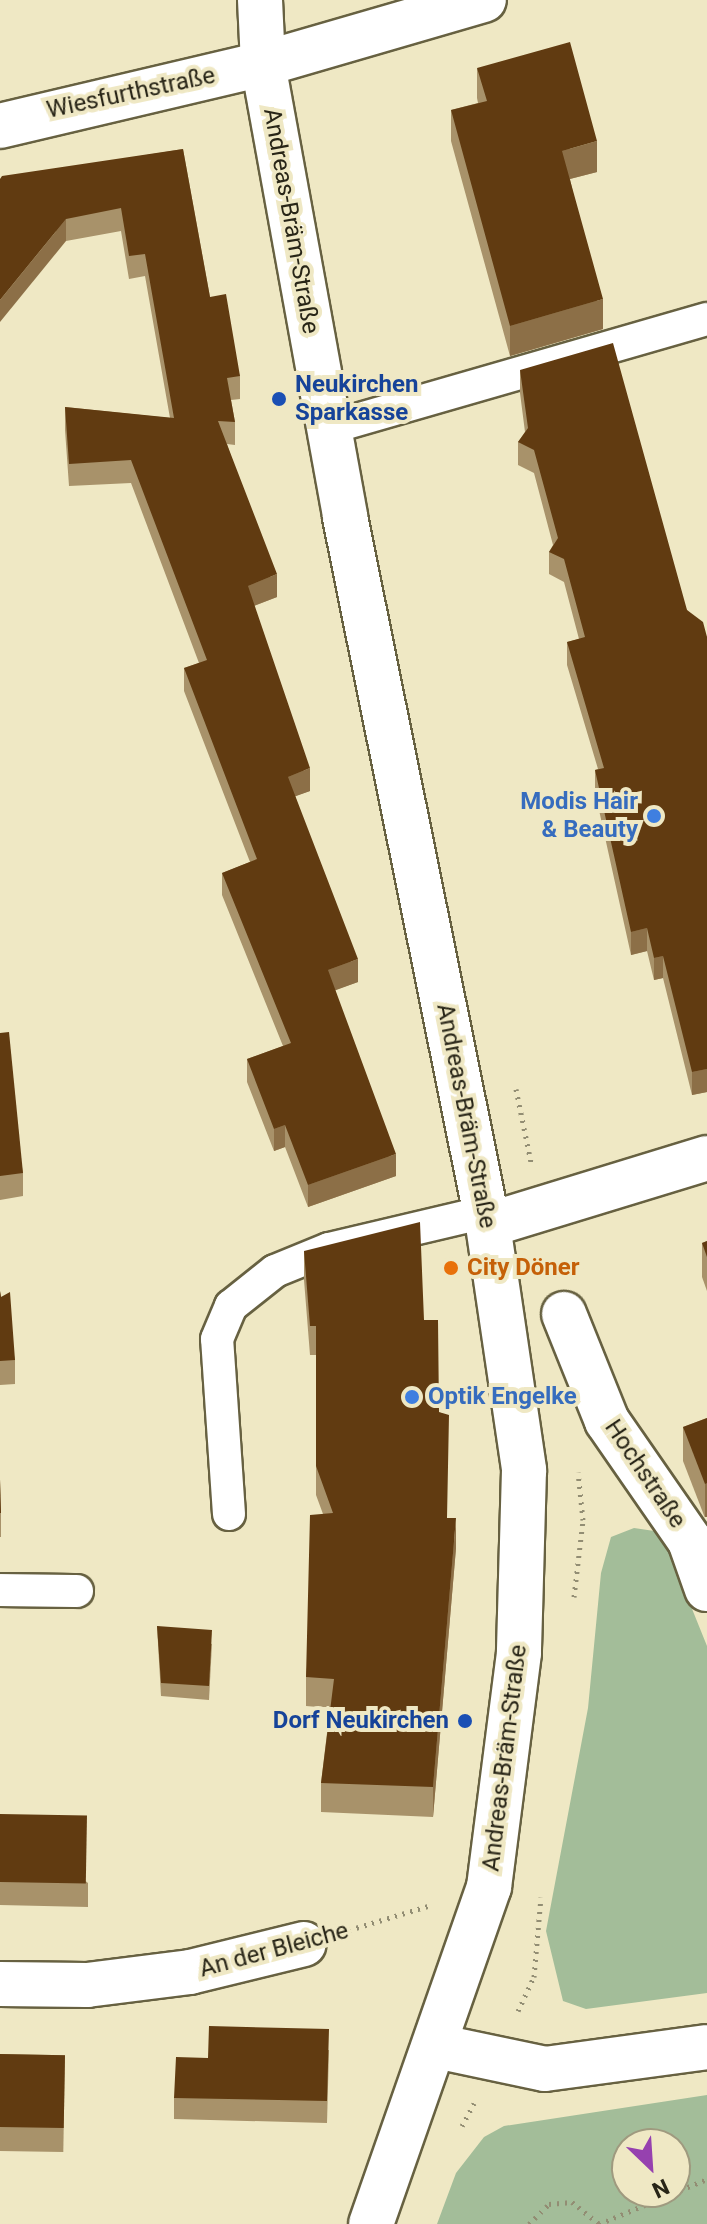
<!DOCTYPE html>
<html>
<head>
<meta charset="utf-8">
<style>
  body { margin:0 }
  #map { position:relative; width:707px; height:2224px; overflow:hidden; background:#efe8c4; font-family:Roboto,sans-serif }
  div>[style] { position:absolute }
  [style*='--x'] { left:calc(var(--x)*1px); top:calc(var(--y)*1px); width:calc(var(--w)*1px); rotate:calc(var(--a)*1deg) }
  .green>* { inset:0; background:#a3bd99 }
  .path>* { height:5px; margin-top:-2.5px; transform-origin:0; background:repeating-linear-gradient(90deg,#928d73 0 2px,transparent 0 8px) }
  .roads { filter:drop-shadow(2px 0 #676141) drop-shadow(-2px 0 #676141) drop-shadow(0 2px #676141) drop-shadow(0 -2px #676141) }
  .lane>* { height:32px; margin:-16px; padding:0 16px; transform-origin:16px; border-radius:16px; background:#fff }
  .street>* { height:44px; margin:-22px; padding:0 22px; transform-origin:22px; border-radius:22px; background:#fff }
  .secondary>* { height:44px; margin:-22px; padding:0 22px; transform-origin:22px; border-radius:22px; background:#fff }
  .wall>* { inset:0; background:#a8926a; transform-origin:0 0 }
  .shaded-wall>* { inset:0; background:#8c6f47; transform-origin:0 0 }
  .building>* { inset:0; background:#613b11; transform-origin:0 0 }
  .dots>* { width:22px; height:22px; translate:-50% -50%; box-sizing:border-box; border:4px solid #efe8c4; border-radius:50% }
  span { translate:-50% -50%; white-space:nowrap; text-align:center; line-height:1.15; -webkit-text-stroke:8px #efe8c4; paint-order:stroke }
  .street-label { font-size:24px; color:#282517 }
  .transit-label { font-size:24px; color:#164399; font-weight:700 }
  .left { translate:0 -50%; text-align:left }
  .right { translate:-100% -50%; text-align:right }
  .shop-label { font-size:24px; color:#366cbe; font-weight:700 }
  .food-label { font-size:24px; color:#c56008; font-weight:700 }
  .north { position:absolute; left:611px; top:2128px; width:80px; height:80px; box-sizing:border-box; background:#efe8c4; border:2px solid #9f9a7f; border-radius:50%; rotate:155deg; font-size:22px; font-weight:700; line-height:32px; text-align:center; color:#282517 }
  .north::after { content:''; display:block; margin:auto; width:28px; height:36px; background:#9641af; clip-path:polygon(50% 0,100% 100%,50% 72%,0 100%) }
</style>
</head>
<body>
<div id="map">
  <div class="green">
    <i style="clip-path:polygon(634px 1528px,661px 1532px,707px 1646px,707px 1993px,586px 2009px,563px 2001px,546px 1931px,588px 1708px,601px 1573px,611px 1537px)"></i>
    <i style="clip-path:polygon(evenodd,707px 2095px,707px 2224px,437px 2224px,456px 2173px,484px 2137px,504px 2126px,707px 2095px,675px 2144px,675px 2192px,627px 2192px,627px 2144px,675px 2144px)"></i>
  </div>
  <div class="path">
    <i style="--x:516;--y:1089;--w:75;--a:78.4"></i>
    <i style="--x:574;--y:1597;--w:78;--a:-83.3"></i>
    <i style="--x:583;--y:1520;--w:48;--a:-95.9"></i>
    <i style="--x:349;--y:1930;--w:83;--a:-16.9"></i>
    <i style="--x:518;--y:2011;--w:38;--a:-65"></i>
    <i style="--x:534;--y:1977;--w:80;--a:-85"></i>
    <i style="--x:462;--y:2126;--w:26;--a:-62"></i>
    <i style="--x:529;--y:2224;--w:28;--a:-45"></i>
    <i style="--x:549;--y:2204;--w:23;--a:-5"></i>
    <i style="--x:572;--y:2202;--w:35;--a:39"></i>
    <i style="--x:599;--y:2224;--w:117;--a:-22.6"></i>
  </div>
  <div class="roads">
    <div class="lane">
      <i style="--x:329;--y:428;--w:393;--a:-16.1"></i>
      <i style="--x:229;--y:1514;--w:175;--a:-93.9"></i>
      <i style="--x:217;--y:1339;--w:36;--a:-67"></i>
      <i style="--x:231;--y:1306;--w:56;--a:-38.5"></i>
      <i style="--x:275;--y:1271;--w:58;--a:-22.2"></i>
      <i style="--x:329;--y:1249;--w:161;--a:-13.3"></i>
      <i style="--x:0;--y:1590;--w:77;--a:0.7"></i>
    </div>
    <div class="street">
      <i style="--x:0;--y:126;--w:270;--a:-13.3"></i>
      <i style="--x:263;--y:64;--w:230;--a:-16.2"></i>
      <i style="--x:488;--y:1225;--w:229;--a:-17"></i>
      <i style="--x:564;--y:1314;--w:115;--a:68.1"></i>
      <i style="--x:607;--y:1421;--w:146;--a:55.3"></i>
      <i style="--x:690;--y:1541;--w:51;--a:70.5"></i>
      <i style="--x:0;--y:1984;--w:87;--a:0.7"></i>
      <i style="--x:87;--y:1985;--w:104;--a:-7.2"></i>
      <i style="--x:190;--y:1972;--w:117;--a:-13.8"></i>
      <i style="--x:436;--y:2046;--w:111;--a:11.9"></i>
      <i style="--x:545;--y:2069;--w:163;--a:-7.7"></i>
    </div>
    <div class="secondary">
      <i style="--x:260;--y:0;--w:64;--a:87.3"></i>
      <i style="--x:263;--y:64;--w:460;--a:79.7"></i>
      <i style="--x:345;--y:517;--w:722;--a:78.58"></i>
      <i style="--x:488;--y:1225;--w:248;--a:81.6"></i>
      <i style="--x:524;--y:1470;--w:183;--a:91.6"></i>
      <i style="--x:519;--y:1653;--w:236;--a:97.3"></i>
      <i style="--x:489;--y:1887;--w:357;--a:109.3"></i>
    </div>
  </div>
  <div class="wall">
    <i style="clip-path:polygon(477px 68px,597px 172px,570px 179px,603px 329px,510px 356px,451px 141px,451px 110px,478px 103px,477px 98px)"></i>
    <i style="clip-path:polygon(183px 149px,210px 297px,240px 376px,240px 399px,231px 400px,235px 422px,235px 445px,227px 444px,277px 597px,254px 606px,310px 791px,295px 796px,358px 982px,335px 990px,396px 1176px,308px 1207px,285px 1147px,274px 1151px,247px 1082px,247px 1059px,283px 1046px,222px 895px,222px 873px,250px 862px,184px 691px,184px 668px,199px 663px,131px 483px,69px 486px,65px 430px,65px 407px,170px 418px,145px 276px,129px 279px,121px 231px,66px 241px,0 179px)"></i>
    <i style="clip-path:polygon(520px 370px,687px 610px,707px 637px,707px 1092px,692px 1095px,663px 978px,654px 980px,647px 951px,631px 955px,595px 792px,595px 770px,598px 769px,567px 665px,567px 642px,579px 639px,564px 582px,549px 574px,549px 552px,553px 545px,534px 473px,518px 465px,518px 442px,525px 432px,520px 393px)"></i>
    <i style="clip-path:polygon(0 1033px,23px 1173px,23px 1196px,0 1200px)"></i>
    <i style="clip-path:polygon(707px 1241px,707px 1291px,702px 1277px,702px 1243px)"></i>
    <i style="clip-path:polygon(304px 1251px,424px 1320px,439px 1412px,447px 1518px,456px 1548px,433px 1817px,321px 1812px,321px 1783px,330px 1708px,306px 1706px,306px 1677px,323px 1514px,316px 1495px,316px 1355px,310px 1355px,304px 1280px)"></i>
    <i style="clip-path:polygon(0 1291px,15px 1360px,15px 1384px,0 1385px)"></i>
    <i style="clip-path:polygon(707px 1418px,705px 1518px,683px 1461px,683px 1427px)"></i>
    <i style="clip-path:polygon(0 1479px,1px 1513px,1px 1537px,0 1537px)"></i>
    <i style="clip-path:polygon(157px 1626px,212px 1644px,209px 1700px,161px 1696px)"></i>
    <i style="clip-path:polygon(0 1814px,88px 1883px,88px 1907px,0 1905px)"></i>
    <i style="clip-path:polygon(329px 2050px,327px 2123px,174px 2119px,174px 2098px,208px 2058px)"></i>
    <i style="left:0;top:2054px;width:65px;height:97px;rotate:1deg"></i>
  </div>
  <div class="shaded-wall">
    <i style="clip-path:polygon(597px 141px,597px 172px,562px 181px,562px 151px)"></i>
    <i style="clip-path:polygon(66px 219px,66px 241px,0 322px,0 300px)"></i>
    <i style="clip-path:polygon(603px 299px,603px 329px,510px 356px,510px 326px)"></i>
    <i style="clip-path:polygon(277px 574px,277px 597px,248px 608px,248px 586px)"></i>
    <i style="clip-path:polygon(310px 768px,310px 791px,288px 799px,288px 777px)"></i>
    <i style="clip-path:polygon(647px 928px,647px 951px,631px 955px,631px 932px)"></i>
    <i style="clip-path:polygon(663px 956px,663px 978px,654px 980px,654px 958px)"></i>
    <i style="clip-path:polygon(358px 959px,358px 982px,328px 993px,328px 970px)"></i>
    <i style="clip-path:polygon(707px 1069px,707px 1092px,692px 1095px,692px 1072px)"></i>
    <i style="clip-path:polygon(285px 1125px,285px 1147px,274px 1151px,274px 1129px)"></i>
    <i style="clip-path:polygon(396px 1154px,396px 1176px,308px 1207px,308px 1185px)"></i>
    <i style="left:707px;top:1483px;width:34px;height:2px;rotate:90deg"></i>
    <i style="clip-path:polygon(456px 1518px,456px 1548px,433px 1817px,433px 1787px)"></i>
  </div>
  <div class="building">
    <i style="clip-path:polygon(570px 42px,597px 141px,562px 151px,603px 299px,510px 326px,451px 110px,487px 101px,477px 68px)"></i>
    <i style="clip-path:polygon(183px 149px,210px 297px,226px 294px,240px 376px,227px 378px,235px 422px,218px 421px,277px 574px,248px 586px,310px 768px,288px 777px,358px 959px,328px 970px,396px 1154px,308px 1185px,285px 1125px,274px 1129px,247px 1059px,291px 1043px,222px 873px,257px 859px,184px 668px,207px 660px,131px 460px,69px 464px,65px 407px,174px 418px,145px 254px,129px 256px,121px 208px,66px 219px,0 300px,0 179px,2px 176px)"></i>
    <i style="clip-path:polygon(613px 343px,687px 610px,703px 622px,707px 637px,707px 1069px,692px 1072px,663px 956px,654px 958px,647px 928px,631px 932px,595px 770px,604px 768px,567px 642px,585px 637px,564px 559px,549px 552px,558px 538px,534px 450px,518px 442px,528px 428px,520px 370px)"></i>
    <i style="clip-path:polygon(9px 1032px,23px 1173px,0 1176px,0 1033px)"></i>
    <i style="clip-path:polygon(420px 1222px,424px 1320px,438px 1320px,439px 1412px,449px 1415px,447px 1518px,456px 1518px,433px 1787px,321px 1783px,334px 1679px,306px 1677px,310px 1515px,333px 1513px,316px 1466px,316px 1326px,310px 1326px,304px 1251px)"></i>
    <i style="clip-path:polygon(707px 1241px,707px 1257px,702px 1243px)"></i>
    <i style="clip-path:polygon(0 1291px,1px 1297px,10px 1292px,15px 1360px,0 1361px)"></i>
    <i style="clip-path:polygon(707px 1418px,707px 1483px,705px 1484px,683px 1427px)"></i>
    <i style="clip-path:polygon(0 1479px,1px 1513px,0 1513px)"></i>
    <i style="clip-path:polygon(157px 1626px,212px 1630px,209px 1686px,161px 1683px)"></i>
    <i style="left:0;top:1814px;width:87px;height:68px;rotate:1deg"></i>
    <i style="clip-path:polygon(209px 2026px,329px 2029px,327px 2101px,174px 2098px,176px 2057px,208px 2058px)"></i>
    <i style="left:0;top:2054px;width:65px;height:73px;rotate:1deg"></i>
  </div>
  <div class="dots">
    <i style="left:279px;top:399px;background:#1a4fb4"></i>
    <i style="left:654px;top:816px;background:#3f7fe0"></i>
    <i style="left:451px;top:1268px;background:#e8710a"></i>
    <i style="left:412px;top:1397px;background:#3f7fe0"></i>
    <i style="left:465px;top:1721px;background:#1a4fb4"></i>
  </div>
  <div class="street-label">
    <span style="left:131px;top:93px;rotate:-12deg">Wiesfurthstraße</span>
    <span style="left:291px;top:221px;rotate:80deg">Andreas-Bräm-Straße</span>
    <span style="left:466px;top:1116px;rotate:79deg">Andreas-Bräm-Straße</span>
    <span style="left:645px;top:1474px;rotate:56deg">Hochstraße</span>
    <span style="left:505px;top:1758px;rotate:-83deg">Andreas-Bräm-Straße</span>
    <span style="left:274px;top:1950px;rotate:-15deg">An der Bleiche</span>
  </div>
  <div class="transit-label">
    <span class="left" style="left:295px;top:399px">Neukirchen<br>Sparkasse</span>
    <span class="right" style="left:449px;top:1721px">Dorf Neukirchen</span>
  </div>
  <div class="shop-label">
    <span class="right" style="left:638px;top:816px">Modis Hair<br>&amp; Beauty</span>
    <span class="left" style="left:428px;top:1397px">Optik Engelke</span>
  </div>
  <div class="food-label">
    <span class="left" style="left:467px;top:1268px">City Döner</span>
  </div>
  <div class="north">N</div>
</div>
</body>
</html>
